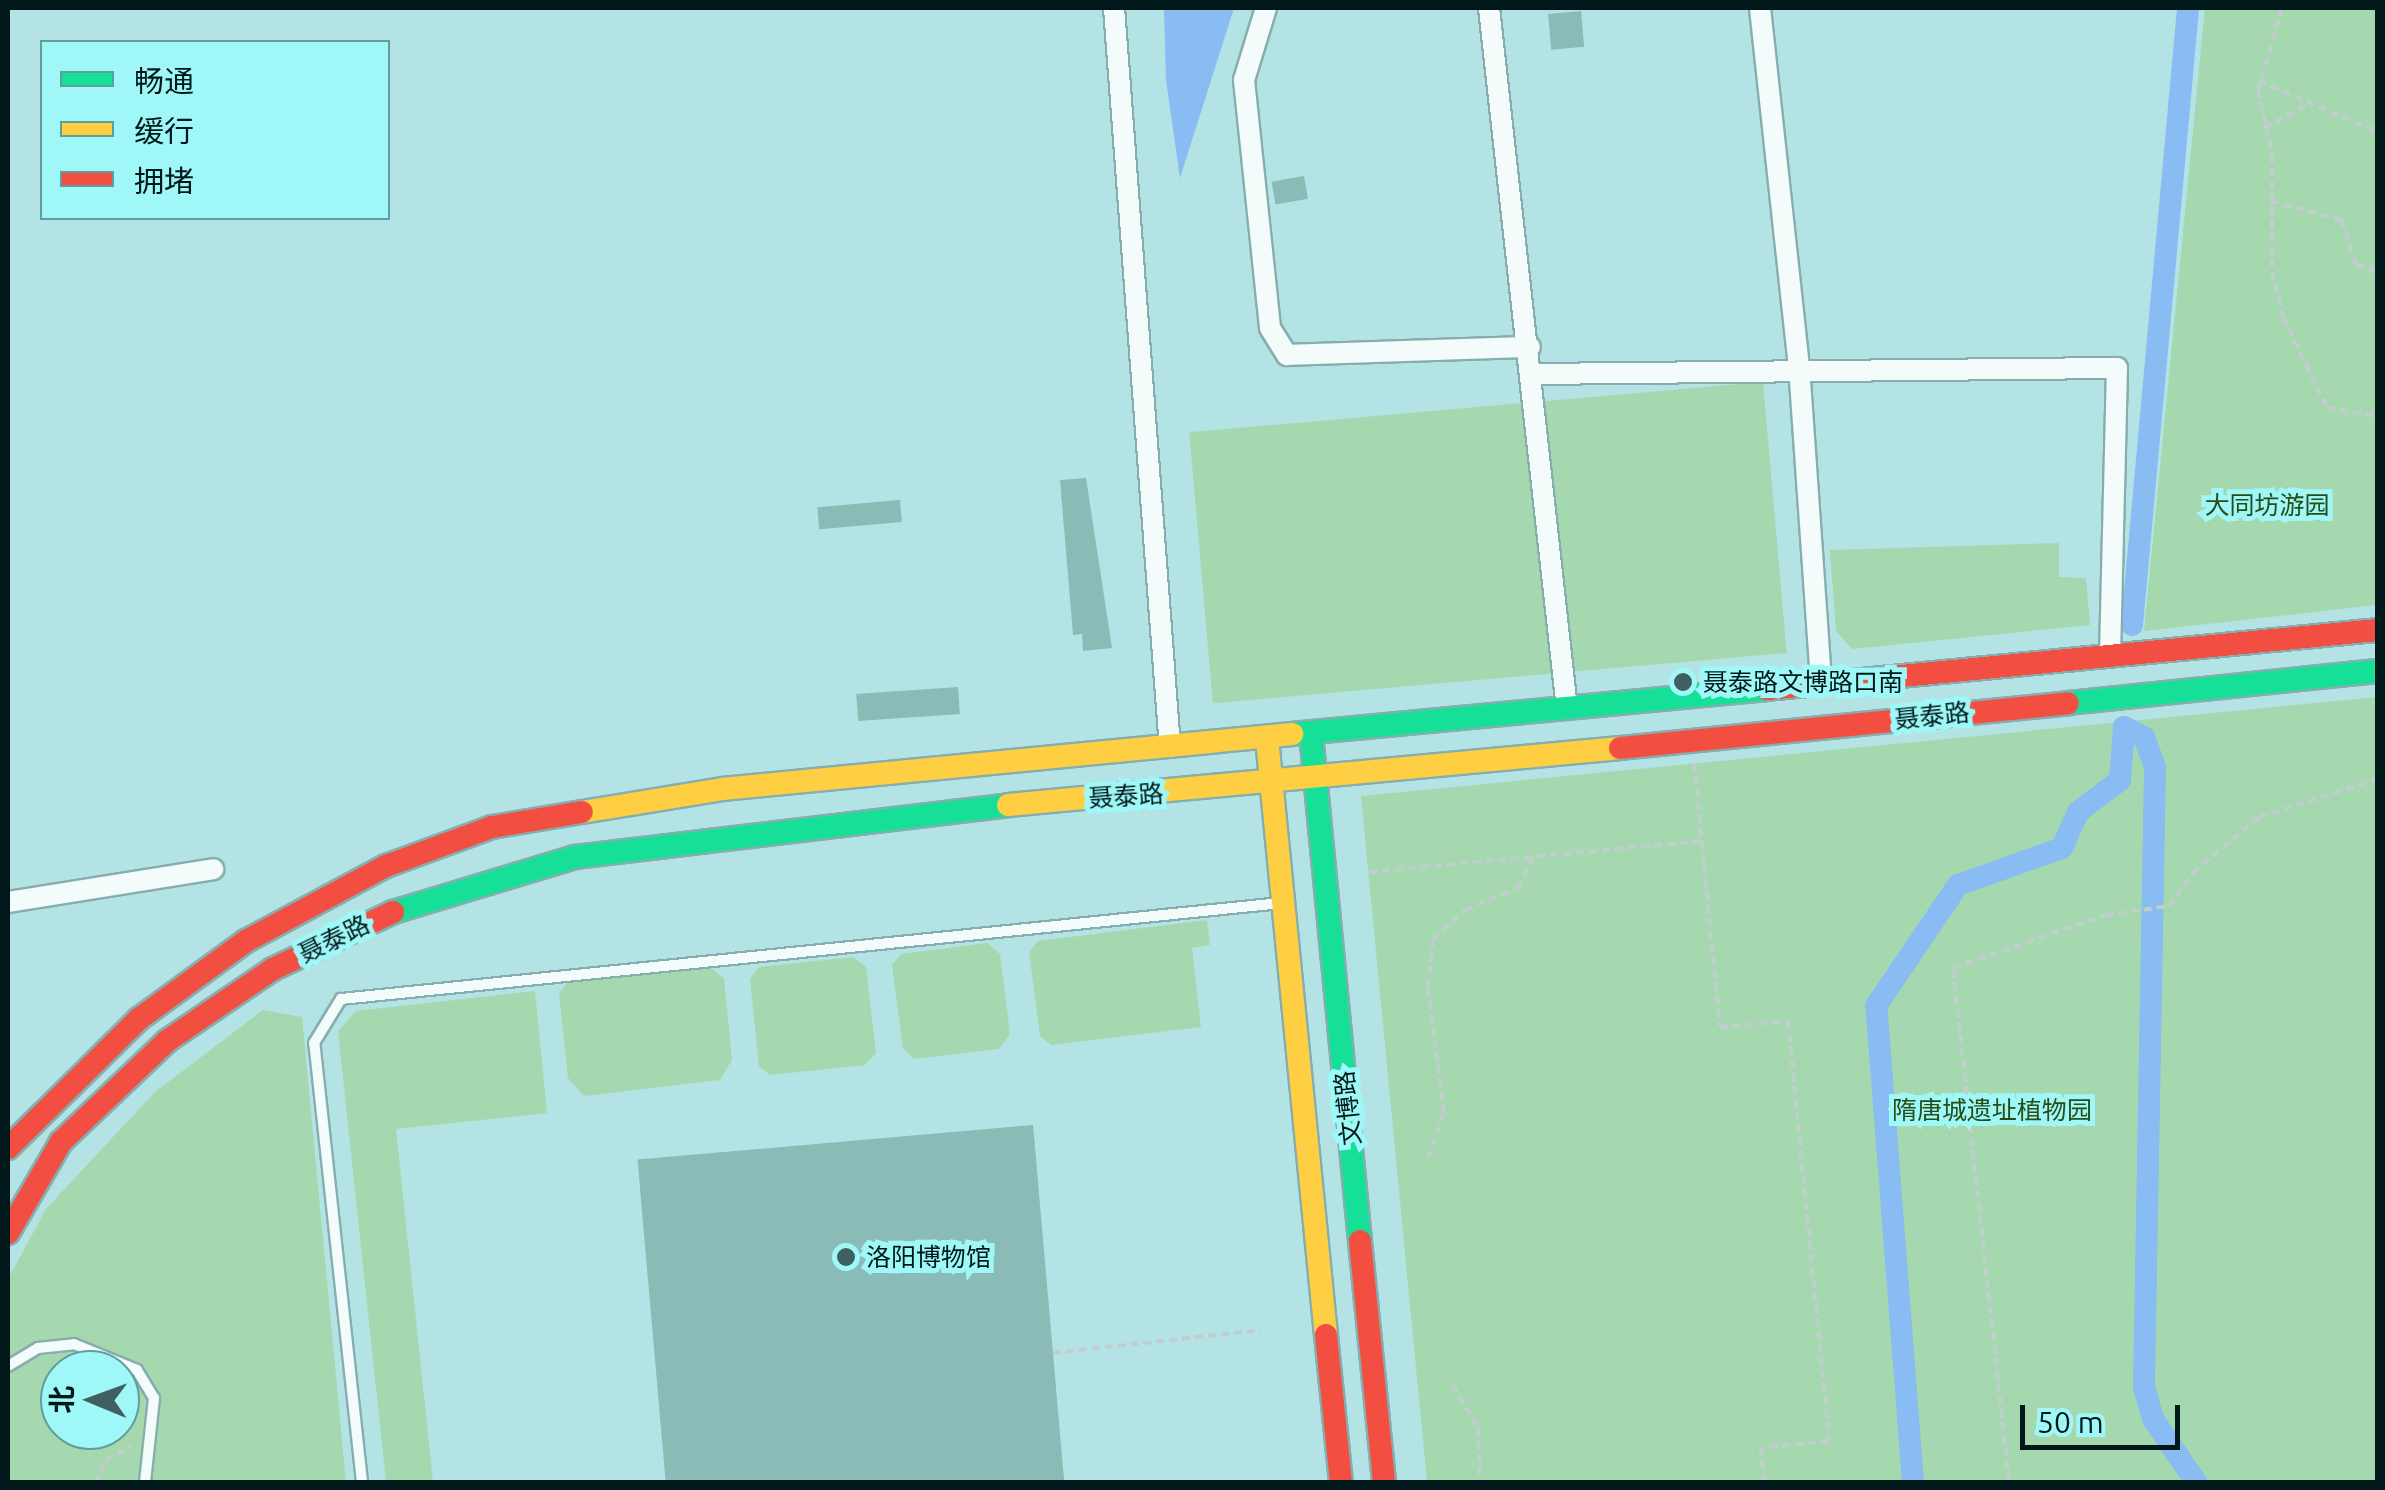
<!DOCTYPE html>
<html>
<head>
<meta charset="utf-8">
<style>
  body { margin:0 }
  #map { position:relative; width:2385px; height:1490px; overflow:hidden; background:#b3e3e4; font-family:Ubuntu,"Noto Sans SC",sans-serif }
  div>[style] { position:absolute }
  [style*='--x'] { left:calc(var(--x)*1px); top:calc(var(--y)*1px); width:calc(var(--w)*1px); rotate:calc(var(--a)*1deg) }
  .green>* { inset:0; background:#a6d8b0; transform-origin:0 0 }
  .water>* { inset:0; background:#88bcf2 }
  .canal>* { height:22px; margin:-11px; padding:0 11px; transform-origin:11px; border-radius:11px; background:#88bcf2 }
  .building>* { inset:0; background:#8bbbb6; transform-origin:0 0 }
  .path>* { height:4px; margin-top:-2px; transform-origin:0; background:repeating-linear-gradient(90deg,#c0cece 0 8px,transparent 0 13px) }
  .roads { filter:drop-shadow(2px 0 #87aeae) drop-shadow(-2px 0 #87aeae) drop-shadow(0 2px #87aeae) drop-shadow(0 -2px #87aeae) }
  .lane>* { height:10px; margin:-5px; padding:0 5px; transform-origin:5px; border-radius:5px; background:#f4fbfb }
  .street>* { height:20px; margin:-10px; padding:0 10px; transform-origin:10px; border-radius:10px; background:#f4fbfb }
  .fast>* { height:22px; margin:-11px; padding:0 11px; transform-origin:11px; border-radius:11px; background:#16e098 }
  .slow>* { height:22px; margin:-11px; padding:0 11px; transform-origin:11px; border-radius:11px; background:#ffcf43 }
  .jam>* { height:22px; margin:-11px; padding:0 11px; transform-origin:11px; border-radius:11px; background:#f24e42 }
  .dots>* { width:28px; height:28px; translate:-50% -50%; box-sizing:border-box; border:5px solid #9ff7f8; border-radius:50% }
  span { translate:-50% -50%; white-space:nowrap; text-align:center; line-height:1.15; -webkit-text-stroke:10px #9ff7f8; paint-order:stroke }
  .park-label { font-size:25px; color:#284c15 }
  .poi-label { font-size:25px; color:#001819 }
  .left { translate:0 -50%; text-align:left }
  .street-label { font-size:25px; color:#001819 }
  .frame { position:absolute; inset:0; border:10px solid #001819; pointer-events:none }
  .legend { position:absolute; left:40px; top:40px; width:350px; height:180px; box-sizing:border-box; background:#9ff7f8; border:2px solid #5f9e9f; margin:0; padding:12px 18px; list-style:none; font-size:30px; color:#001819 }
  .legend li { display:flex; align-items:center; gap:20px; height:50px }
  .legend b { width:50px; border:2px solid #5f9e9f }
  .north { position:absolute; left:40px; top:1350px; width:100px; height:100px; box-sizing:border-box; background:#9ff7f8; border:2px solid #5f9e9f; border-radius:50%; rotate:271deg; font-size:28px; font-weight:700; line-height:40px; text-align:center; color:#001819 }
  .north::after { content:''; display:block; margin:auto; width:35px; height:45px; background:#3f5f60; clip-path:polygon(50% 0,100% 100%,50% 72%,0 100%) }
  .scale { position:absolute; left:2020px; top:1405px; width:160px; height:45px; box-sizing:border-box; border:5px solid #001819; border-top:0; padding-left:12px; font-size:30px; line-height:35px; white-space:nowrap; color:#001819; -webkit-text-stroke:8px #9ff7f8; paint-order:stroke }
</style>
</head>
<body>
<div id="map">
  <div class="green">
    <i style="clip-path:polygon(2205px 8px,2377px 8px,2377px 605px,2144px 631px)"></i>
    <i style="left:1763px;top:382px;width:272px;height:576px;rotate:85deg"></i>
    <i style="clip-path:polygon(2059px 543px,2059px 577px,2086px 578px,2090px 625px,1852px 649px,1836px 631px,1830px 550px)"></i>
    <i style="clip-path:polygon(2377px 697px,2377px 1482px,1427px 1482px,1361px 796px)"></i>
    <i style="clip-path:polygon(1207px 920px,1210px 945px,1192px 948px,1201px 1027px,1051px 1045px,1040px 1036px,1029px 952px,1038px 941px)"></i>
    <i style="clip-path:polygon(987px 943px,1000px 954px,1010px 1034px,999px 1049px,914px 1059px,903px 1048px,892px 965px,901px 954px)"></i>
    <i style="clip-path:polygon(853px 957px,866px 967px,876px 1053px,865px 1065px,770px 1075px,759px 1066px,750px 979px,759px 967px)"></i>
    <i style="clip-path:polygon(710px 967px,724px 979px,732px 1060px,720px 1080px,584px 1096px,568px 1078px,559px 993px,567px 983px)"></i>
    <i style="clip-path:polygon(535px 991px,547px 1113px,396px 1129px,433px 1482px,386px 1482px,338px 1031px,356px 1011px)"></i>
    <i style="clip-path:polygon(evenodd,263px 1010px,302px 1017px,346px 1482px,8px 1482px,8px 1279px,46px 1209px,155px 1092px,263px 1010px,60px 1370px,120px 1370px,120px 1430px,60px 1430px,60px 1370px)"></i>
  </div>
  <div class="water">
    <i style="clip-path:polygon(1164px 8px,1234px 8px,1180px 178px,1166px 80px)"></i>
  </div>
  <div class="canal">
    <i style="--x:2132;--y:625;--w:620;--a:-84.81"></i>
    <i style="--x:1913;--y:1482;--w:477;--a:-94.4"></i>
    <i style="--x:1876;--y:1006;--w:146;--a:-55.9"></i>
    <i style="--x:1958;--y:885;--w:110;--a:-19.6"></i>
    <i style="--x:2062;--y:848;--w:39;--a:-66"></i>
    <i style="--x:2078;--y:812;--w:53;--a:-37.3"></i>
    <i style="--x:2120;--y:780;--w:53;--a:-85.7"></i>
    <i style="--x:2124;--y:727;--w:22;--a:27"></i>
    <i style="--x:2144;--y:737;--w:32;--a:70"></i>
    <i style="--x:2155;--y:767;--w:620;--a:91.02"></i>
    <i style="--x:2144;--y:1387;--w:33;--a:74"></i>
    <i style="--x:2153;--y:1419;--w:76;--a:55.7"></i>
  </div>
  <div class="building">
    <i style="left:1581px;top:11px;width:36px;height:33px;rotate:85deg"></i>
    <i style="left:1304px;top:176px;width:23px;height:33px;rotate:80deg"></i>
    <i style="clip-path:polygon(1086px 478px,1112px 648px,1083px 651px,1082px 634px,1073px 635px,1060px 480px)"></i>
    <i style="left:900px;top:500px;width:22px;height:83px;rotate:85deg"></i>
    <i style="left:958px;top:687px;width:27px;height:102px;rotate:86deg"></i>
    <i style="left:1033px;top:1125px;width:358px;height:397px;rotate:85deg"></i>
  </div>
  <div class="path">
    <i style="--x:2282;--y:8;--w:85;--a:106.3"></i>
    <i style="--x:2258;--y:90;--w:66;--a:77.8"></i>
    <i style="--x:2272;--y:155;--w:117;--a:90"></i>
    <i style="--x:2272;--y:272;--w:46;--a:76.3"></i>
    <i style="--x:2283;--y:317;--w:101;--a:64.2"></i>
    <i style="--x:2327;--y:408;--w:52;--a:8.9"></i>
    <i style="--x:2259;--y:81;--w:129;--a:23.2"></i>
    <i style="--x:2264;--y:128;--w:50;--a:-28.6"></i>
    <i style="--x:2271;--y:201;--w:73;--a:15"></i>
    <i style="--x:2342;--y:220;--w:47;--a:72.7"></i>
    <i style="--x:2356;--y:265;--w:23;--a:18"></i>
    <i style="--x:1694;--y:763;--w:265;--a:84.4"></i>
    <i style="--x:1720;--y:1027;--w:68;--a:-5"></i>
    <i style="--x:1788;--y:1021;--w:422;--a:84.4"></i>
    <i style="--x:1829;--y:1441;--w:68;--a:174.1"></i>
    <i style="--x:1761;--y:1448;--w:34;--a:85"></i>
    <i style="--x:1369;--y:872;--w:333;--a:-5.3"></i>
    <i style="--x:1428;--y:1158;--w:49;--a:-70.8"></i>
    <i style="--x:1444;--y:1112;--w:126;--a:-97.3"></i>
    <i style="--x:1428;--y:987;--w:48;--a:-84.1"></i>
    <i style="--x:1433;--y:939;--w:43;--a:-42.2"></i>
    <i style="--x:1465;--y:910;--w:57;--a:-22.5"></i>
    <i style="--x:1518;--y:888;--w:34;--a:-64"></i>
    <i style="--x:2378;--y:1178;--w:50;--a:90"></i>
    <i style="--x:1053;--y:1353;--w:209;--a:-6.3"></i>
    <i style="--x:1453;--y:1385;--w:50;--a:59.8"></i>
    <i style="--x:1478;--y:1428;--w:54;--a:87.9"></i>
    <i style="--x:96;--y:1482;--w:24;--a:-66"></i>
    <i style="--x:106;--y:1460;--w:29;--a:-29"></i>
    <i style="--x:2009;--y:1482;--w:517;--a:-96.22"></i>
    <i style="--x:1953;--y:968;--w:161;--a:-19.2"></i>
    <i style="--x:2105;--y:915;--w:65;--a:-8"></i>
    <i style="--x:2169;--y:906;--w:41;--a:-54"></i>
    <i style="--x:2193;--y:873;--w:87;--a:-40.3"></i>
    <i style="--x:2259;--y:817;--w:125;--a:-17.7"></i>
  </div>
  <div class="roads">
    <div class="lane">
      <i style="--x:8;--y:1366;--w:35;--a:-31"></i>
      <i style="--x:38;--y:1348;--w:36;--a:-6"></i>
      <i style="--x:74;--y:1344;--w:68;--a:22.4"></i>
      <i style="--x:137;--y:1370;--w:33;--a:59"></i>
      <i style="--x:154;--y:1398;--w:84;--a:96.1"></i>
      <i style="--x:362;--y:1482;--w:442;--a:-96.2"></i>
      <i style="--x:314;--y:1043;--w:52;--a:-58.5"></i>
      <i style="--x:341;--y:999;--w:946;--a:-5.83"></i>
    </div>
    <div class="street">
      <i style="--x:1114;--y:8;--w:741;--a:85.67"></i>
      <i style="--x:1266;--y:8;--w:75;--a:107"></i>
      <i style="--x:1244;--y:80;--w:249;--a:84"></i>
      <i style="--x:1270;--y:328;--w:32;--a:58"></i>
      <i style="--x:1287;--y:355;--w:243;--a:-1.9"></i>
      <i style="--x:1489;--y:8;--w:705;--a:83.65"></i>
      <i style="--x:1760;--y:8;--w:360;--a:83.8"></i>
      <i style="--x:1799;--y:366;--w:317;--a:86"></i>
      <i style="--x:1532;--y:374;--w:585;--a:-0.59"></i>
      <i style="--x:2117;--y:368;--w:289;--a:91.4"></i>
      <i style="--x:8;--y:902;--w:208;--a:-9.1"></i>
    </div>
    <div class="fast">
      <i style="--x:2068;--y:703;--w:312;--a:-5.9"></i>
      <i style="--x:1292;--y:734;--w:477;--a:-5.4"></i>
      <i style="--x:1311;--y:734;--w:509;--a:84.48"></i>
      <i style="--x:393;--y:912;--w:190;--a:-16.8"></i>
      <i style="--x:575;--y:857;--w:436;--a:-6.8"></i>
    </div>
    <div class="slow">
      <i style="--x:1267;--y:739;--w:599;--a:84.35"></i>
      <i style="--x:1008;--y:805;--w:615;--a:-5.32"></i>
      <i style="--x:582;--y:812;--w:142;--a:-9.3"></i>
      <i style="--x:722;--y:789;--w:573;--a:-5.51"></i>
    </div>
    <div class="jam">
      <i style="--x:1767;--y:689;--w:614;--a:-5.52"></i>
      <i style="--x:1620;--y:748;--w:450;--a:-5.7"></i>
      <i style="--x:8;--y:1148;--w:184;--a:-44.6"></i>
      <i style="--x:139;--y:1019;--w:132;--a:-36.1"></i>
      <i style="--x:246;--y:941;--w:159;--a:-28.2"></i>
      <i style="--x:386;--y:866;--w:113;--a:-20.2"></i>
      <i style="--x:492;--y:827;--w:91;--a:-9.5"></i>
      <i style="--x:8;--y:1233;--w:105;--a:-59.8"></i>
      <i style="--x:61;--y:1142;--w:146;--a:-43.6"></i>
      <i style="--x:167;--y:1041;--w:128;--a:-34.2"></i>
      <i style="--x:273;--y:969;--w:133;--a:-25.4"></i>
      <i style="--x:1360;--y:1241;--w:242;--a:84.3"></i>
      <i style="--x:1326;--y:1335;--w:148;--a:84.2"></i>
    </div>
  </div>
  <div class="dots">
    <i style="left:1683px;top:682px;background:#3f5f60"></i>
    <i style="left:846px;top:1257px;background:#3f5f60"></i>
  </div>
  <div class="park-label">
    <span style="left:2267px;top:505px">大同坊游园</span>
    <span style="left:1992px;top:1110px">隋唐城遗址植物园</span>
  </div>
  <div class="poi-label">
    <span class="left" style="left:1703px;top:682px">聂泰路文博路口南</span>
    <span class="left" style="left:866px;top:1257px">洛阳博物馆</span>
  </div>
  <div class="street-label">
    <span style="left:1932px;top:716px;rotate:-6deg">聂泰路</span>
    <span style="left:1126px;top:796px;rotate:-4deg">聂泰路</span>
    <span style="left:334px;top:939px;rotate:-26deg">聂泰路</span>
    <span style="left:1348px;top:1108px;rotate:-96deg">文博路</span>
  </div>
  <div class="frame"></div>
  <ul class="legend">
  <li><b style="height:12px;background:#16e098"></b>畅通</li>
  <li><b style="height:12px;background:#ffcf43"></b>缓行</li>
  <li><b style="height:12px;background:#f24e42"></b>拥堵</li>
  </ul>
  <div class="north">北</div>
  <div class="scale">50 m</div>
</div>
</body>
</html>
